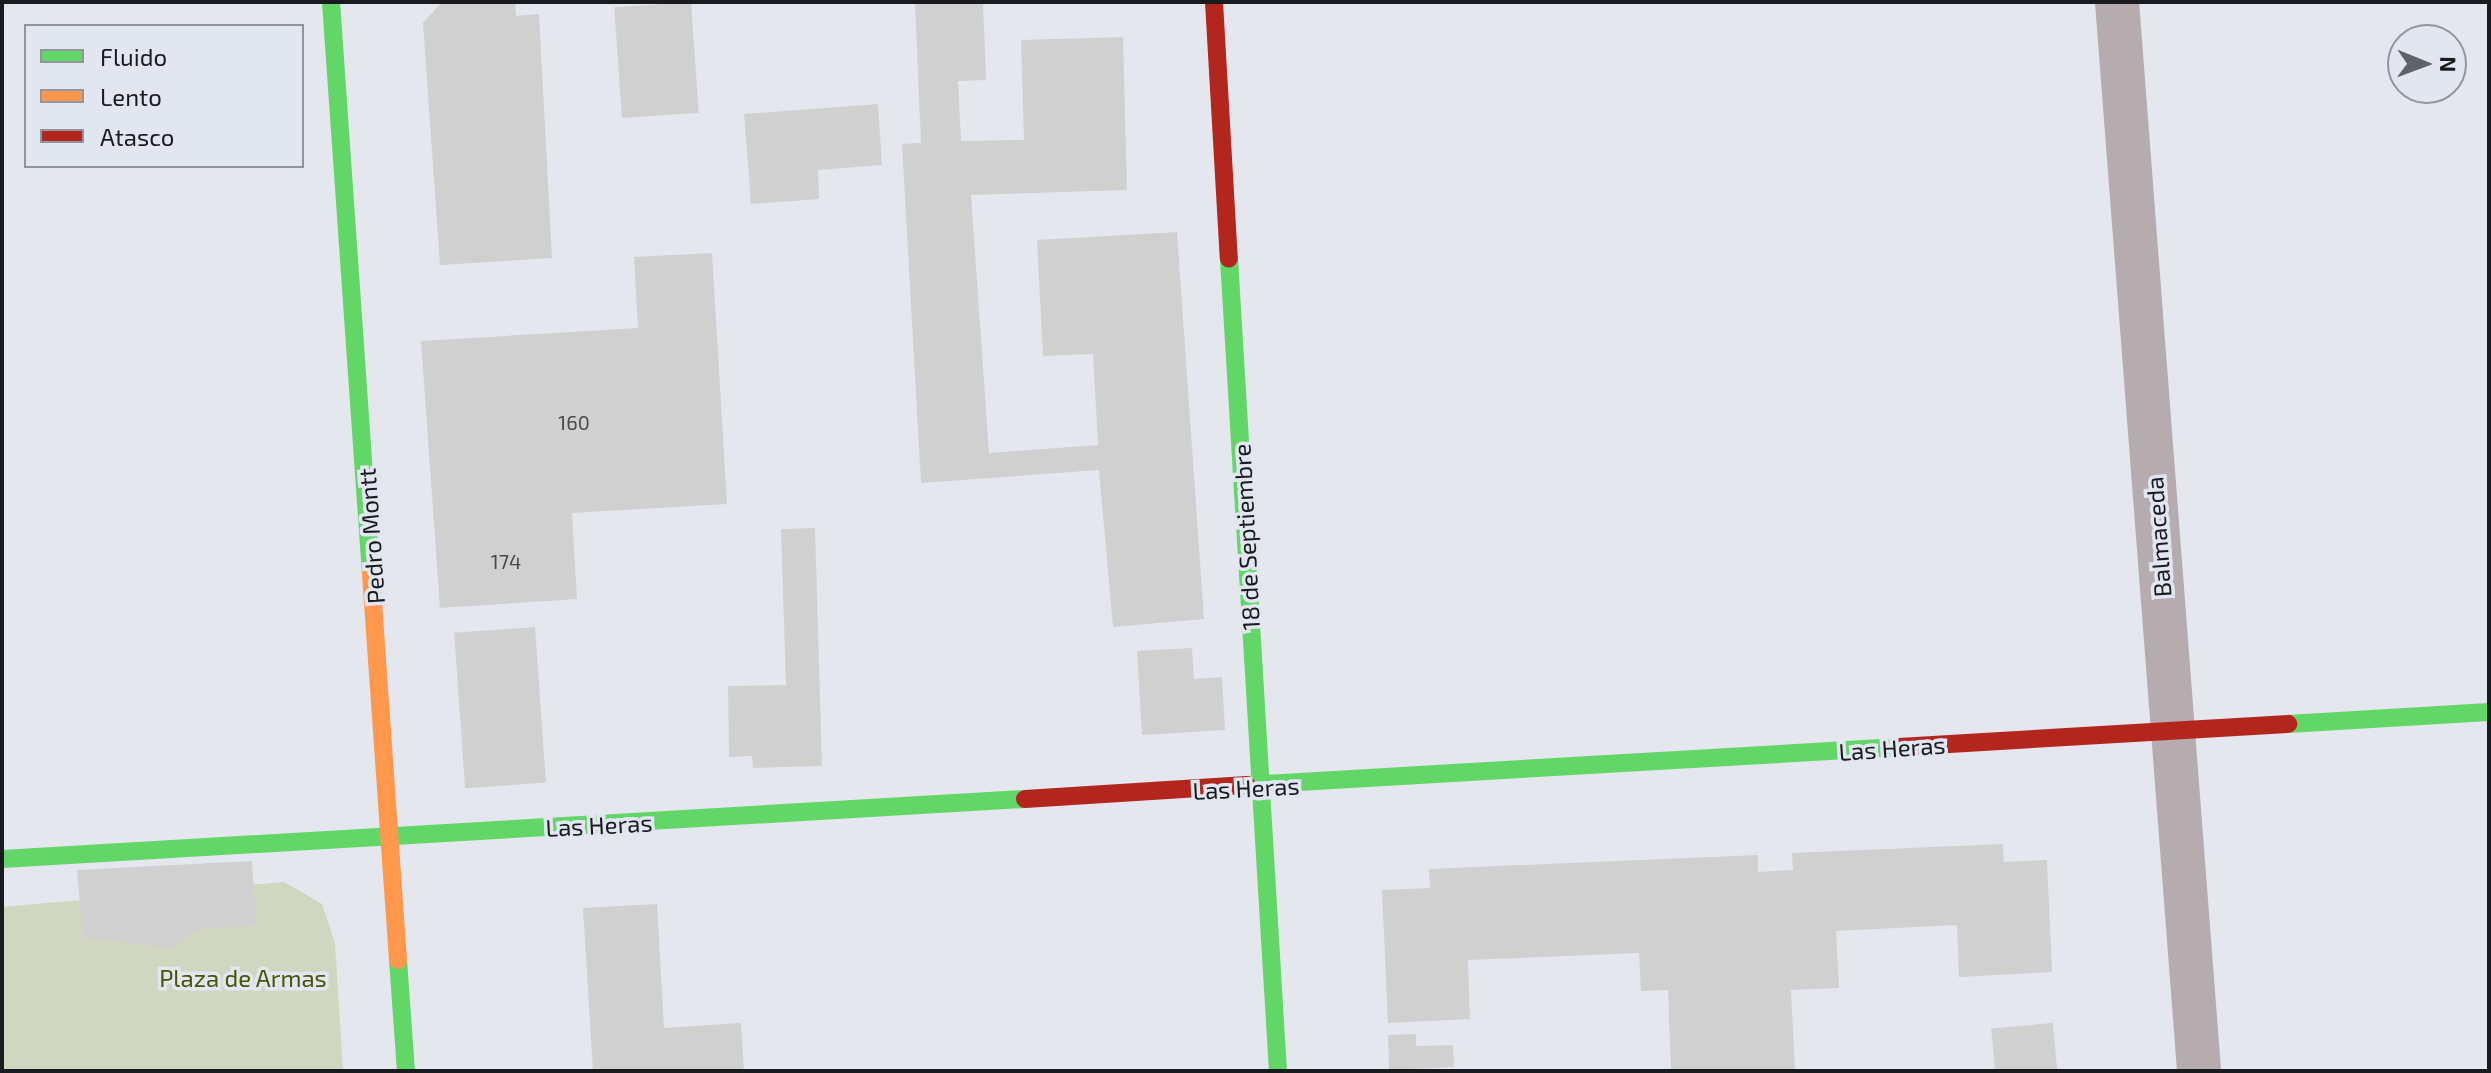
<!DOCTYPE html>
<html>
<head>
<meta charset="utf-8">
<style>
  body { margin:0 }
  #map { position:relative; width:2491px; height:1073px; overflow:hidden; background:#e4e7ee; font-family:"Exo 2",sans-serif }
  div>[style] { position:absolute }
  [style*='--x'] { left:calc(var(--x)*1px); top:calc(var(--y)*1px); width:calc(var(--w)*1px); rotate:calc(var(--a)*1deg) }
  .green>* { inset:0; background:#d0d6c0 }
  .building>* { inset:0; background:#d0d0d1; transform-origin:0 0 }
  .street>* { height:44px; margin:-22px; padding:0 22px; transform-origin:22px; border-radius:22px; background:#b6acb0 }
  .fast>* { height:18px; margin:-9px; padding:0 9px; transform-origin:9px; border-radius:9px; background:#63d668 }
  .slow>* { height:18px; margin:-9px; padding:0 9px; transform-origin:9px; border-radius:9px; background:#ff974d }
  .jam>* { height:18px; margin:-9px; padding:0 9px; transform-origin:9px; border-radius:9px; background:#b3261e }
  span { translate:-50% -50%; white-space:nowrap; text-align:center; line-height:1.15; -webkit-text-stroke:7px #e1e6f1; paint-order:stroke }
  .number-label { font-size:20px; color:#48494c }
  .number-label span { -webkit-text-stroke-width:0 }
  .street-label { font-size:24px; color:#191b1f }
  .park-label { font-size:24px; color:#4a5402 }
  .frame { position:absolute; inset:0; border:4px solid #191b1f; pointer-events:none }
  .legend { position:absolute; left:24px; top:24px; width:280px; height:144px; box-sizing:border-box; background:#e1e6f1; border:2px solid #91959d; margin:0; padding:10px 14px; list-style:none; font-size:24px; color:#191b1f }
  .legend li { display:flex; align-items:center; gap:16px; height:40px }
  .legend b { width:40px; border:2px solid #91959d }
  .north { position:absolute; left:2387px; top:24px; width:80px; height:80px; box-sizing:border-box; background:#e1e6f1; border:2px solid #91959d; border-radius:50%; rotate:91deg; font-size:22px; font-weight:700; line-height:32px; text-align:center; color:#191b1f }
  .north::after { content:''; display:block; margin:auto; width:28px; height:36px; background:#606267; clip-path:polygon(50% 0,100% 100%,50% 72%,0 100%) }
</style>
</head>
<body>
<div id="map">
  <div class="green">
    <i style="clip-path:polygon(284px 882px,322px 904px,335px 943px,343px 1071px,2px 1071px,2px 907px)"></i>
  </div>
  <div class="building">
    <i style="clip-path:polygon(442px 2px,515px 2px,516px 16px,539px 14px,552px 258px,440px 265px,423px 23px)"></i>
    <i style="left:691px;top:2px;width:111px;height:77px;rotate:86deg"></i>
    <i style="clip-path:polygon(915px 2px,983px 2px,986px 80px,958px 81px,961px 141px,1024px 140px,1021px 40px,1123px 37px,1127px 190px,971px 195px,989px 453px,1098px 445px,1093px 354px,1043px 356px,1037px 240px,1177px 232px,1204px 619px,1113px 627px,1099px 470px,921px 483px,902px 144px,921px 143px)"></i>
    <i style="clip-path:polygon(878px 104px,882px 165px,818px 170px,819px 199px,751px 204px,744px 114px)"></i>
    <i style="clip-path:polygon(712px 253px,727px 504px,572px 513px,577px 599px,440px 608px,421px 341px,638px 328px,634px 257px)"></i>
    <i style="clip-path:polygon(815px 528px,822px 766px,753px 768px,752px 756px,729px 757px,728px 686px,786px 685px,781px 529px)"></i>
    <i style="left:535px;top:627px;width:156px;height:81px;rotate:86deg"></i>
    <i style="clip-path:polygon(1192px 648px,1194px 679px,1222px 677px,1225px 730px,1142px 735px,1137px 651px)"></i>
    <i style="clip-path:polygon(2003px 844px,2004px 862px,2047px 860px,2052px 972px,1959px 977px,1957px 925px,1836px 931px,1839px 988px,1791px 990px,1795px 1071px,1671px 1071px,1668px 990px,1641px 991px,1639px 953px,1468px 960px,1470px 1019px,1388px 1023px,1382px 890px,1430px 888px,1429px 869px,1758px 855px,1758px 872px,1793px 870px,1792px 853px)"></i>
    <i style="clip-path:polygon(252px 861px,256px 925px,199px 929px,171px 948px,83px 937px,77px 870px)"></i>
    <i style="clip-path:polygon(657px 904px,664px 1028px,741px 1023px,744px 1071px,593px 1071px,583px 908px)"></i>
    <i style="left:2053px;top:1023px;width:48px;height:62px;rotate:85deg"></i>
    <i style="clip-path:polygon(1416px 1034px,1416px 1046px,1453px 1045px,1454px 1067px,1389px 1070px,1388px 1035px)"></i>
  </div>
  <div class="street">
    <i style="--x:2117;--y:2;--w:1072;--a:85.61"></i>
  </div>
  <div class="fast">
    <i style="--x:331;--y:2;--w:573;--a:86"></i>
    <i style="--x:1229;--y:259;--w:813;--a:86.55"></i>
    <i style="--x:2288;--y:724;--w:201;--a:-3.4"></i>
    <i style="--x:1247;--y:785;--w:653;--a:-3.34"></i>
    <i style="--x:2;--y:859;--w:1025;--a:-3.36"></i>
    <i style="--x:398;--y:960;--w:111;--a:85.9"></i>
  </div>
  <div class="slow">
    <i style="--x:371;--y:574;--w:387;--a:86"></i>
  </div>
  <div class="jam">
    <i style="--x:1214;--y:2;--w:257;--a:86.7"></i>
    <i style="--x:1899;--y:747;--w:390;--a:-3.4"></i>
    <i style="--x:1025;--y:799;--w:222;--a:-3.6"></i>
  </div>
  <div class="number-label">
    <span style="left:574px;top:422px">160</span>
    <span style="left:506px;top:561px">174</span>
  </div>
  <div class="street-label">
    <span style="left:371px;top:536px;rotate:-94deg">Pedro Montt</span>
    <span style="left:1246px;top:537px;rotate:-93deg">18 de Septiembre</span>
    <span style="left:2158px;top:537px;rotate:-94deg">Balmaceda</span>
    <span style="left:1892px;top:748px;rotate:-4deg">Las Heras</span>
    <span style="left:1246px;top:788px;rotate:-3deg">Las Heras</span>
    <span style="left:599px;top:825px;rotate:-3deg">Las Heras</span>
  </div>
  <div class="park-label">
    <span style="left:243px;top:978px">Plaza de Armas</span>
  </div>
  <div class="frame"></div>
  <ul class="legend">
  <li><b style="height:10px;background:#63d668"></b>Fluido</li>
  <li><b style="height:10px;background:#ff974d"></b>Lento</li>
  <li><b style="height:10px;background:#b3261e"></b>Atasco</li>
  </ul>
  <div class="north">N</div>
</div>
</body>
</html>
